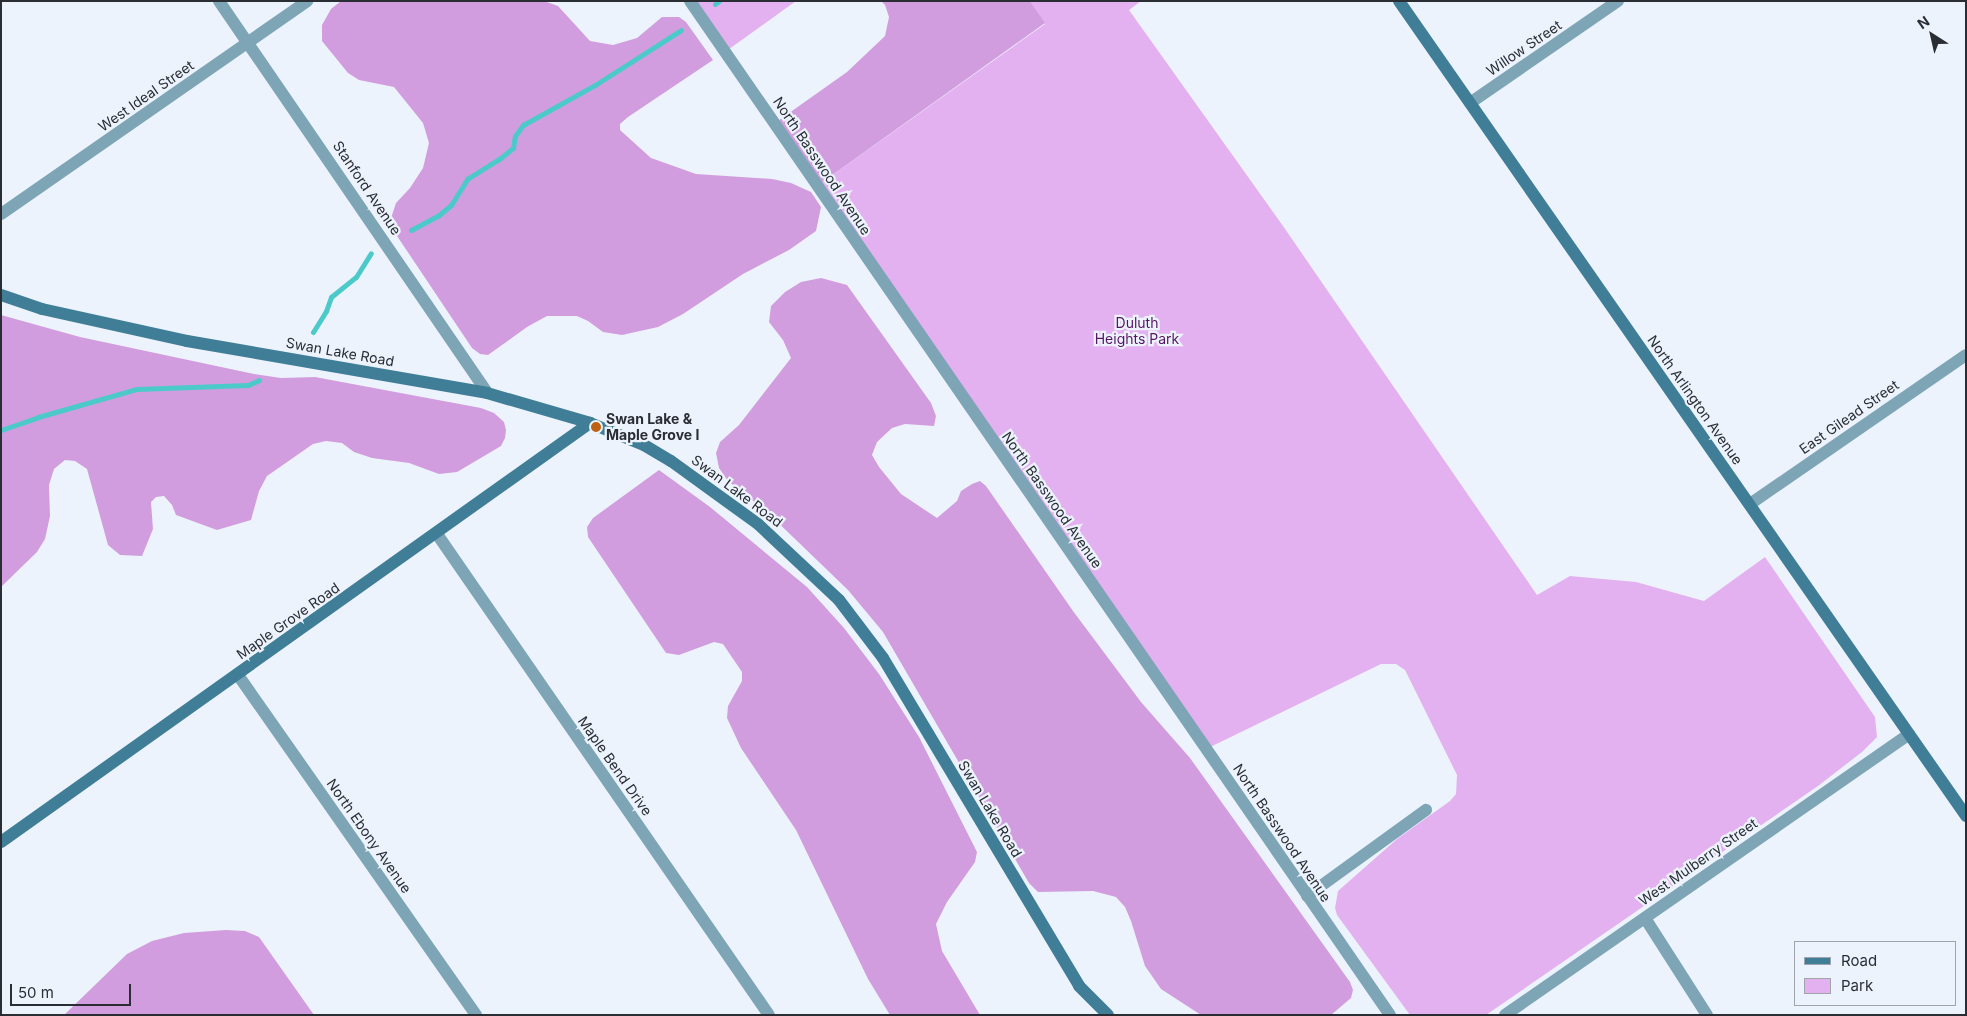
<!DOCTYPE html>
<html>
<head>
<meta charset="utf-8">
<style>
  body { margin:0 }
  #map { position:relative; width:1967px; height:1016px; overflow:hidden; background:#edf3fd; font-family:Inter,sans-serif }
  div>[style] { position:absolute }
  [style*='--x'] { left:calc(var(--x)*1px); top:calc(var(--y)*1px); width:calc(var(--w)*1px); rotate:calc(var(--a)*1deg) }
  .green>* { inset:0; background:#e4b1f0 }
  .forest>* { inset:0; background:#d29ddf }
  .stream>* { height:5px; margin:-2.5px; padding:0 2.5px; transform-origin:2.5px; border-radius:2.5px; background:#4ccaca }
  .street>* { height:12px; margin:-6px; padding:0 6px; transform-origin:6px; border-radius:6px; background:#7ea5b6 }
  .secondary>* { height:12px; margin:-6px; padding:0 6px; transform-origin:6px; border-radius:6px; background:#407e97 }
  .dots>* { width:14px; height:14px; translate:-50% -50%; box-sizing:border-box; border:2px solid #edf3fd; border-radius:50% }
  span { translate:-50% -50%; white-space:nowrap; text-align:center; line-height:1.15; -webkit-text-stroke:4.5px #edf3fd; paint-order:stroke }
  .street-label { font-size:14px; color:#2a2e34 }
  .park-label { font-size:14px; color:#571665 }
  .poi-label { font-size:14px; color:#2a2e34; font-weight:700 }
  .left { translate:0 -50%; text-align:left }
  .frame { position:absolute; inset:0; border:2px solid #2a2e34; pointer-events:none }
  .legend { position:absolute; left:1794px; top:941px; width:162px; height:65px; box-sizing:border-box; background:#edf3fd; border:1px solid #9fa4ad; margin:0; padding:6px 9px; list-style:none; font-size:15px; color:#2a2e34 }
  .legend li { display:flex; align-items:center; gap:10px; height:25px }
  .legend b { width:25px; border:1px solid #9fa4ad }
  .north { position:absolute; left:1907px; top:10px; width:50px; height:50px; -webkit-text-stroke:4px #edf3fd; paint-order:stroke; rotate:325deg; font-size:14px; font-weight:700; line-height:20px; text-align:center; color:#2a2e34 }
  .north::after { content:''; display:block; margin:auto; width:18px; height:22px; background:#2a2e34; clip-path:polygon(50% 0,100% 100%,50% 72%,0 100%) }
  .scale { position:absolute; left:10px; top:984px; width:121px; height:22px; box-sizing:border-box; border:2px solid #2a2e34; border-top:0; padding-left:6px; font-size:15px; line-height:18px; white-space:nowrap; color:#2a2e34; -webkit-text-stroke:4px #edf3fd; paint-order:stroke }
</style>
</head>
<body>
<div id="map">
  <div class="green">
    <i style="clip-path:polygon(690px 1px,796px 1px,725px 52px)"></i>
    <i style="clip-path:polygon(1030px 1px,1141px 1px,1129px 10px,1283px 226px,1537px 595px,1570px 576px,1636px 582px,1704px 601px,1765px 557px,1875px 717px,1877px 737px,1862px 752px,1818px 786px,1486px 1015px,1410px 1015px,1337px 915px,1335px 908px,1338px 891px,1397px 839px,1450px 801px,1456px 794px,1457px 775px,1405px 670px,1396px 664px,1381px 664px,1206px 749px,817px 186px,1045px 24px)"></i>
  </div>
  <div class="forest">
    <i style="clip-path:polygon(341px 1px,544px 1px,558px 6px,590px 41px,613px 45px,637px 38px,662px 17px,679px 17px,686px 22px,713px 60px,628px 117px,620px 124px,620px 130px,651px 158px,696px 174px,772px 179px,791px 183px,811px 192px,821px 207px,816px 231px,789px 250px,743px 274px,683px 314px,658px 327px,622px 335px,603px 332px,588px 321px,577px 316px,547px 316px,527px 327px,488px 355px,480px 354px,472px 348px,389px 224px,396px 203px,410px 188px,423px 168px,429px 143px,423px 123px,394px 87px,359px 80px,348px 73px,322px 41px,322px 25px,331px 9px)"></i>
    <i style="clip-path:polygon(881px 1px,1030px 1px,1045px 23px,817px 186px,775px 123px,847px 72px,885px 36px,889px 17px,885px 5px)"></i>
    <i style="clip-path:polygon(821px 278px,847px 285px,931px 403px,936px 416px,934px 426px,905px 424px,892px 428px,877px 442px,872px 455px,879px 467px,901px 494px,937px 518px,957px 501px,961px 491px,972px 484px,980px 481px,986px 486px,1073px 611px,1141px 702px,1190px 758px,1350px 982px,1353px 990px,1351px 998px,1331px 1015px,1201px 1015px,1161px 989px,1145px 966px,1131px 921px,1125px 907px,1116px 897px,1093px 891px,1038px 892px,1029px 883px,883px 632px,848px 590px,767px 512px,728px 481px,719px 468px,716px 453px,720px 442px,739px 425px,791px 358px,783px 340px,769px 322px,771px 306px,785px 292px,801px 282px)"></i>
    <i style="clip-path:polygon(1px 315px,80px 337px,254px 374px,281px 378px,315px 377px,481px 408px,494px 413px,504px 422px,506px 430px,505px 438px,501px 446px,457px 472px,439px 474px,409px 463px,372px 458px,354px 452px,342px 443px,326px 441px,313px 444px,267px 476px,259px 491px,251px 520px,217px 530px,176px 515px,172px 505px,164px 496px,156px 497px,151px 502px,153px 529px,142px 556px,120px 555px,108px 545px,87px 469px,75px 461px,65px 460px,54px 469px,49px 485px,50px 516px,45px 539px,37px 552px,1px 587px)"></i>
    <i style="clip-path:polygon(659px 470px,710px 507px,807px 587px,844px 628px,879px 674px,919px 737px,977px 852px,975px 862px,947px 902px,936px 924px,942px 951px,980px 1015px,890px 1015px,868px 979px,796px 830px,741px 748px,727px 718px,728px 706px,742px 681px,742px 672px,723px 644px,714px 642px,679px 655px,666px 653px,588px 537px,587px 527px,593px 518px)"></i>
    <i style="clip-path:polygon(226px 930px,245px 931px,259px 937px,314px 1015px,64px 1015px,127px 954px,152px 941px,184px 933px)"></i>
  </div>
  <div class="stream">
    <i style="--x:715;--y:4;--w:5;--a:-37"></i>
    <i style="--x:411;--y:230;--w:32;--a:-28"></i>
    <i style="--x:439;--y:215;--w:16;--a:-40"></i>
    <i style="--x:451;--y:205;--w:31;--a:-58"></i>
    <i style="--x:467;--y:179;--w:36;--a:-32"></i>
    <i style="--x:498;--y:160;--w:19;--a:-39"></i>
    <i style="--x:513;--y:148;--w:12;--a:-81"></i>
    <i style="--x:515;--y:136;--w:14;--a:-54"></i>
    <i style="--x:523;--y:125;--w:82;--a:-29.1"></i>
    <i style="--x:595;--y:85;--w:102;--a:-32.6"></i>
    <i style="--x:313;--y:332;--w:25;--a:-58"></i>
    <i style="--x:326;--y:311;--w:15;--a:-70"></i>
    <i style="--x:331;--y:297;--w:32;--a:-39"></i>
    <i style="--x:356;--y:277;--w:28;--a:-58"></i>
    <i style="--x:1;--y:430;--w:39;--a:-19"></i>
    <i style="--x:38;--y:417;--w:102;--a:-15.9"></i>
    <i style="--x:136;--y:389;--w:112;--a:-2"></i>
    <i style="--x:248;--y:385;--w:12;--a:-24"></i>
  </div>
  <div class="street">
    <i style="--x:219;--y:1;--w:475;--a:55.6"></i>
    <i style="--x:690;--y:1;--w:1232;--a:55.38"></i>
    <i style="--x:1470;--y:103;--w:180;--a:-34.6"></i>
    <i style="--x:1;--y:214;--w:373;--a:-34.8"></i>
    <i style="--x:1750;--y:504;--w:262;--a:-34.6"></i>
    <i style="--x:437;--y:534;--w:584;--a:55.39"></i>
    <i style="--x:238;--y:675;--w:415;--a:55"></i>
    <i style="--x:1307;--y:896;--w:147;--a:-35.9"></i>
    <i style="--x:1645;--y:918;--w:115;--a:57.4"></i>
    <i style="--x:1505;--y:1015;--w:492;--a:-34.8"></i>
  </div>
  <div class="secondary">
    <i style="--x:1399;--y:1;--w:993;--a:55.17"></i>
    <i style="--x:1;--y:295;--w:43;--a:18.9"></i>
    <i style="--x:42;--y:309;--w:148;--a:12.4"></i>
    <i style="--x:187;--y:341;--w:304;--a:9.8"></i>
    <i style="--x:487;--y:393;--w:107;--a:16.2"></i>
    <i style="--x:590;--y:423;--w:58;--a:22.2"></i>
    <i style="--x:644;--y:445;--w:31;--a:31"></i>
    <i style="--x:671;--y:461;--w:107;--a:35.9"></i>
    <i style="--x:758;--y:524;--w:111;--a:43.2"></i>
    <i style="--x:839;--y:600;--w:73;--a:52.8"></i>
    <i style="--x:883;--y:658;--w:382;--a:59.1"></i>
    <i style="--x:1079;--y:986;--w:41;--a:45"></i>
    <i style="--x:1;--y:842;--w:723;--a:-35.43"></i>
  </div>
  <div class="dots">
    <i style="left:596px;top:427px;background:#be6112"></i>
  </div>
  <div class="street-label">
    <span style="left:1524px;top:48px;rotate:-34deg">Willow Street</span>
    <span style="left:146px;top:96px;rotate:-35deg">West Ideal Street</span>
    <span style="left:822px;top:166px;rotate:56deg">North Basswood Avenue</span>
    <span style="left:367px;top:188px;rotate:56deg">Stanford Avenue</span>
    <span style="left:340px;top:352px;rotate:10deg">Swan Lake Road</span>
    <span style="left:1695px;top:400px;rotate:55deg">North Arlington Avenue</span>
    <span style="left:1849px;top:417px;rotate:-35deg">East Gilead Street</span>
    <span style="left:737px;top:491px;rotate:37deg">Swan Lake Road</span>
    <span style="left:1052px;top:500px;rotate:55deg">North Basswood Avenue</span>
    <span style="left:288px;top:621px;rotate:-35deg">Maple Grove Road</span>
    <span style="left:615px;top:766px;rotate:55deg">Maple Bend Drive</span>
    <span style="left:990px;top:809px;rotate:59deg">Swan Lake Road</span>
    <span style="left:1282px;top:833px;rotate:56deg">North Basswood Avenue</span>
    <span style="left:369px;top:836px;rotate:55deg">North Ebony Avenue</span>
    <span style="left:1698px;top:862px;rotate:-35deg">West Mulberry Street</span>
  </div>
  <div class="park-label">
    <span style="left:1137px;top:331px">Duluth<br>Heights Park</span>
  </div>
  <div class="poi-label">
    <span class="left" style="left:606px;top:427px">Swan Lake &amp;<br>Maple Grove I</span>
  </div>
  <div class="frame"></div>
  <ul class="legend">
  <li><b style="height:6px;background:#407e97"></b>Road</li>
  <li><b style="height:14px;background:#e4b1f0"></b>Park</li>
  </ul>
  <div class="north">N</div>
  <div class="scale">50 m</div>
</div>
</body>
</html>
